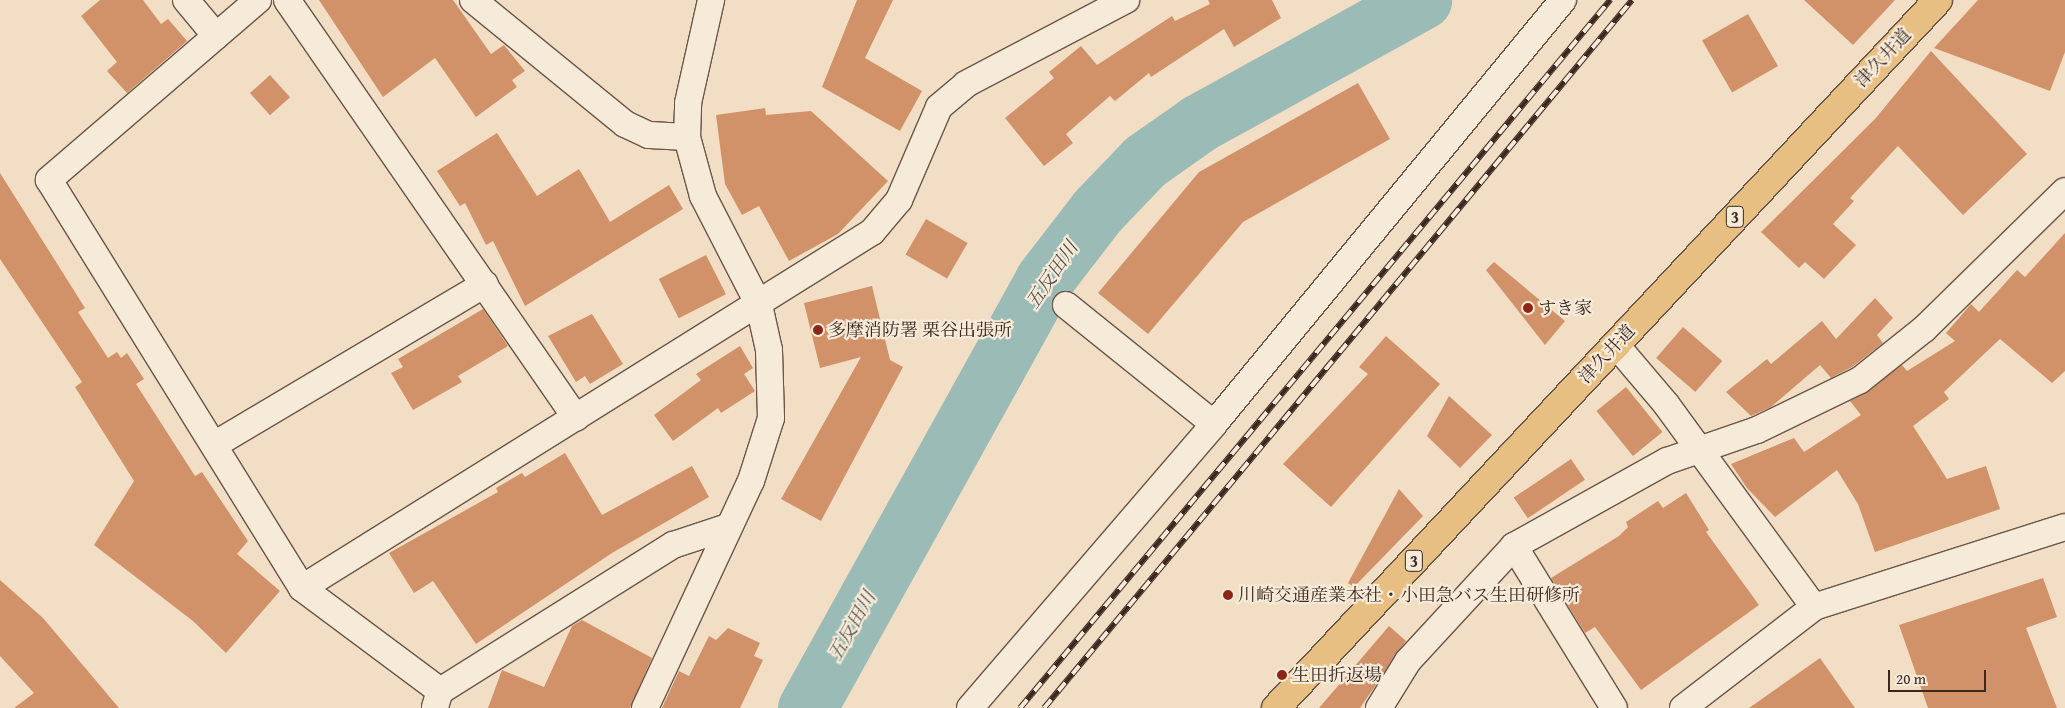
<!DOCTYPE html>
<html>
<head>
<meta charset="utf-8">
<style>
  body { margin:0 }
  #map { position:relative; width:2065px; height:708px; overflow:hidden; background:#f1dec4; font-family:"Gentium Book Plus","Noto Serif JP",serif }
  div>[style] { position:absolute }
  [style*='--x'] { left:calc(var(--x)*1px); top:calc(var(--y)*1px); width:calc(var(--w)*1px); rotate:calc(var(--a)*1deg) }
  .river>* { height:59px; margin:-29.5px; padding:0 29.5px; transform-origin:29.5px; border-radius:29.5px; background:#9bbcb6 }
  .building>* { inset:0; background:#d29269; transform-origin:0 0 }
  .roads { filter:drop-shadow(1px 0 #6a5648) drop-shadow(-1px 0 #6a5648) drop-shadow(0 1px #6a5648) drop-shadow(0 -1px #6a5648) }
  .minor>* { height:26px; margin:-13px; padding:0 13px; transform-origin:13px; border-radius:13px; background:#f6ead9 }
  .primary>* { height:28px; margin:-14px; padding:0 14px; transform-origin:14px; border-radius:14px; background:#e8bf82 }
  .rail>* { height:5.5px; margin-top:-2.75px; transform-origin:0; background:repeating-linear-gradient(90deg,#f6ead9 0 11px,#3d281f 0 22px); box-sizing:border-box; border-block:1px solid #3d281f }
  .dots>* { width:14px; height:14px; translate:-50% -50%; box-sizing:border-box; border:2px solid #f6ead9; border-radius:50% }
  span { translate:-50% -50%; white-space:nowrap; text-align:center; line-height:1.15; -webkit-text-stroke:4.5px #f6ead9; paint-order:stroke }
  .shield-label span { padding:1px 4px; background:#f6ead9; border:1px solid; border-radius:4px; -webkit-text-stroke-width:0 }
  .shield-label { font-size:16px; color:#3d281f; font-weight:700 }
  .street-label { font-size:18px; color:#3d281f }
  .poi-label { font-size:18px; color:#3d281f }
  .left { translate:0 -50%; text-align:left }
  .water-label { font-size:19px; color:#544d45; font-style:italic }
  .scale { position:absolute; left:1888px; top:670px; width:98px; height:22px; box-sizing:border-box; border:2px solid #3d281f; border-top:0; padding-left:6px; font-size:15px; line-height:18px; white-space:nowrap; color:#3d281f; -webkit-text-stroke:4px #f6ead9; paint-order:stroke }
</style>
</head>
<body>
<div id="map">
  <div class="river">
    <i style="--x:807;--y:708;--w:489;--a:-61"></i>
    <i style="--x:1044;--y:280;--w:88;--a:-52.4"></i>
    <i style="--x:1098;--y:210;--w:68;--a:-46.2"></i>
    <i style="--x:1145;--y:161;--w:66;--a:-35.1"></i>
    <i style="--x:1199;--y:123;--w:255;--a:-28.9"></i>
  </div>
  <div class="building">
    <i style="clip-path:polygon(100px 0,143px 0,161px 24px,168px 19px,187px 41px,127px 93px,107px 71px,117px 62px,81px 16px)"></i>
    <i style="clip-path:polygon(319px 0,453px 0,491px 54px,504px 45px,525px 71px,512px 80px,517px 87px,476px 117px,435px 58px,383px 97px)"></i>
    <i style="clip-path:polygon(857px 0,893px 0,865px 58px,922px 91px,900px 131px,822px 87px)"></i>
    <i style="clip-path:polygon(1208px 0,1272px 0,1281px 18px,1234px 47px,1224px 29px,1151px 77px,1149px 73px,1115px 101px,1110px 96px,1066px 134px,1073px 143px,1044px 166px,1005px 118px,1054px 78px,1049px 72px,1081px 46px,1097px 65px,1172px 16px,1175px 21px,1210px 4px)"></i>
    <i style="clip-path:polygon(1804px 0,1895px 0,1853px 45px)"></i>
    <i style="clip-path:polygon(1978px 0,2065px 0,2065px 52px,2050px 91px,1934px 48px)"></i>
    <i style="left:1748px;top:14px;width:60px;height:53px;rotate:60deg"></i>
    <i style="clip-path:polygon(1931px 51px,2027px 154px,1963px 215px,1898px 146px,1850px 198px,1854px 201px,1833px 224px,1856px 245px,1824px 279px,1805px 262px,1799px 268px,1761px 232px,1875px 119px)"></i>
    <i style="left:270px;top:75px;width:30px;height:27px;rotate:48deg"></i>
    <i style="clip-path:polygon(1358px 83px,1390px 139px,1243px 222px,1148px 334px,1098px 293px,1199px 172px)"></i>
    <i style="clip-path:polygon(765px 108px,766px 115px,811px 111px,888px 181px,838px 234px,789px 261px,759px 206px,742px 215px,725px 184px,716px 115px)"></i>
    <i style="clip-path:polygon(497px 133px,537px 196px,579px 169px,610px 222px,669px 185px,683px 209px,525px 306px,493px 241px,486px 245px,465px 203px,460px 206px,437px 171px)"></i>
    <i style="clip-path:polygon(0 173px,85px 308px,78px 312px,108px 358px,117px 352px,121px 358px,127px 353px,144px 379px,136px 384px,195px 476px,202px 472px,248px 541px,237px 554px,280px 591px,226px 653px,193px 621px,94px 545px,134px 481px,75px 387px,82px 382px,0 259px)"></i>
    <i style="left:926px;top:219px;width:48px;height:41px;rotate:30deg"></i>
    <i style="clip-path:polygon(2065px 233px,2065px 371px,2052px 383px,2000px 339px,1944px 392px,1949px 399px,1913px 426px,1947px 479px,1986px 466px,2000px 509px,1875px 552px,1858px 504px,1837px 470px,1775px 517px,1747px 488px,1731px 464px,1794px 438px,1804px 452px,1861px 415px,1850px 401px,1902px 365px,1907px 371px,1955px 341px,1946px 333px,1971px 304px,1979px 312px,2017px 270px,2025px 277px)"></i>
    <i style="left:706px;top:255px;width:44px;height:53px;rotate:63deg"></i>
    <i style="clip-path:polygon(1494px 262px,1565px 321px,1545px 345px,1486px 270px)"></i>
    <i style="clip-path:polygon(872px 286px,890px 360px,903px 367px,821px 521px,781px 499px,861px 357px,820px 368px,804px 303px)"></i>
    <i style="clip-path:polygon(1875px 298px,1893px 318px,1877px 335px,1883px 343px,1852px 367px,1831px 378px,1820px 365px,1771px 407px,1751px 416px,1726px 392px,1767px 359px,1771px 364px,1822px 321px,1836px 339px)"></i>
    <i style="clip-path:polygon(483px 309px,508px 346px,458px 376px,462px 382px,413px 410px,391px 373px,403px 367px,398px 359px)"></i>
    <i style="clip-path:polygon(592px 314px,623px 364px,590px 384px,585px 376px,576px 382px,548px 336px)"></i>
    <i style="left:1683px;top:327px;width:52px;height:41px;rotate:41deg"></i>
    <i style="clip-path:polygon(1386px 336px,1440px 384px,1331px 507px,1283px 464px,1368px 374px,1359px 367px)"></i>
    <i style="clip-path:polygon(740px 346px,753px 368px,744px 374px,755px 391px,721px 413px,718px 408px,673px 441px,654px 415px,701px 380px,696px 374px)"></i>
    <i style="left:1626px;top:387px;width:58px;height:38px;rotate:51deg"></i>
    <i style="clip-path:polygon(1449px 396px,1492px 435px,1460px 468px,1427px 436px)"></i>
    <i style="clip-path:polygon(565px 453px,602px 515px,692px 466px,709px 497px,612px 553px,476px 644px,433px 581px,414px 593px,389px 553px,498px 492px,496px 488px,522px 473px,525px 477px)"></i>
    <i style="left:1571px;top:459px;width:25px;height:69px;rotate:56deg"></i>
    <i style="clip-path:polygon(1399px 489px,1423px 516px,1354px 587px,1348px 583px)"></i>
    <i style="clip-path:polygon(1686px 493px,1709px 530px,1706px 532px,1759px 605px,1641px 690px,1595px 627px,1585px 633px,1551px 578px,1619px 536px,1628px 527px,1626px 522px,1658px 501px,1663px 508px)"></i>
    <i style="clip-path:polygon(2043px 578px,2057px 617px,2026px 628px,2057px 708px,1928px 708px,1899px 625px)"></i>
    <i style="clip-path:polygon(0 580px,43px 618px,119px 708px,14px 708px,34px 693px,0 656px)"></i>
    <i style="clip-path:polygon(582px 620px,652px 658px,630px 708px,488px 708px,502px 670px,544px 687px,572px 626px)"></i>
    <i style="clip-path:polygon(1389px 626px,1406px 641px,1360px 708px,1319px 708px)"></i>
    <i style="clip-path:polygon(728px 628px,760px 643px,754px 656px,763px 660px,740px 708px,662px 708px,679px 671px,689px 676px,709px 636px,716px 640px)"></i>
    <i style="clip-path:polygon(1820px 658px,1855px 708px,1749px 708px)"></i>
  </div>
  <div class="roads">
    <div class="minor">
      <i style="--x:186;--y:0;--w:47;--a:50.2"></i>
      <i style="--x:258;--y:0;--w:276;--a:139.3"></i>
      <i style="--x:49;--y:180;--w:480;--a:58.2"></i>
      <i style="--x:302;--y:588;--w:172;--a:36.7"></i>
      <i style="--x:287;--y:0;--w:508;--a:55.34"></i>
      <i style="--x:473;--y:0;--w:196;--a:39.2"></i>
      <i style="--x:625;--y:124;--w:26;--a:25"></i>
      <i style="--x:649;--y:135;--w:38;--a:3"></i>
      <i style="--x:1066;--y:305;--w:190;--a:38.8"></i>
      <i style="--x:1616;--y:345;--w:77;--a:49.7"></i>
      <i style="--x:1666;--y:404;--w:251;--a:53.9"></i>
      <i style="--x:214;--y:445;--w:315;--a:-30.7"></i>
      <i style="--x:1514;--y:546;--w:190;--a:58.3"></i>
      <i style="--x:302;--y:588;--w:672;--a:-31.99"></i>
      <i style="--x:872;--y:232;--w:42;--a:-49.8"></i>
      <i style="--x:899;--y:200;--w:101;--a:-66.7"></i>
      <i style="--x:939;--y:107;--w:35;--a:-40"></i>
      <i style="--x:966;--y:84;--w:181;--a:-27.7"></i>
      <i style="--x:435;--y:707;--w:17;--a:-73"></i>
      <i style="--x:440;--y:691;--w:275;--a:-32.1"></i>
      <i style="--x:673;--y:545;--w:58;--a:-18.1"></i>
      <i style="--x:645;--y:708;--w:251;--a:-65"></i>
      <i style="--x:751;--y:481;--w:66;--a:-72.4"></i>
      <i style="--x:771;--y:418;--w:68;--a:-91.7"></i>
      <i style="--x:769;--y:350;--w:46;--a:-102.5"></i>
      <i style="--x:759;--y:305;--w:123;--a:-117.2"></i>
      <i style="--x:703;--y:196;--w:61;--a:-105.2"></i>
      <i style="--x:687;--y:137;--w:34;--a:-88"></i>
      <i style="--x:688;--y:103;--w:106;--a:-77.4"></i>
      <i style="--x:970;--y:708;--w:374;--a:-49.3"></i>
      <i style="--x:1214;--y:424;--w:549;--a:-50.54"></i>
      <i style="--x:1379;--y:708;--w:55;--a:-58.3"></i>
      <i style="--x:1408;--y:661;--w:156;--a:-47.3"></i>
      <i style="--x:1514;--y:546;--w:175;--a:-29.1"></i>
      <i style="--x:1667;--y:461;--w:95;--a:-19"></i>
      <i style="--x:1757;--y:430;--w:114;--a:-25.9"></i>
      <i style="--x:1860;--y:380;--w:82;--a:-38.6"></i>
      <i style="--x:1924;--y:329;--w:197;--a:-44.4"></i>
      <i style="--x:1683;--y:708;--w:165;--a:-37.6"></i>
      <i style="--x:1814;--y:607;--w:263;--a:-17.7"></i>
    </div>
    <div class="primary">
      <i style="--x:1276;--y:708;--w:969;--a:-46.92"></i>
    </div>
  </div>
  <div class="rail">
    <i style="--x:1020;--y:708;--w:922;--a:-50.19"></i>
    <i style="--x:1044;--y:708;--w:920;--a:-50.29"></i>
  </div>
  <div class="dots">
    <i style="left:1528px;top:308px;background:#8f2418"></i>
    <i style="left:818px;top:330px;background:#8f2418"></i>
    <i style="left:1228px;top:595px;background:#8f2418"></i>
    <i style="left:1282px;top:675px;background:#8f2418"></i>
  </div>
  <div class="shield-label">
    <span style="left:1735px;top:217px">3</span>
    <span style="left:1414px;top:561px">3</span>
  </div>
  <div class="street-label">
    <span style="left:1883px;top:58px;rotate:-47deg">津久井道</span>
    <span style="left:1607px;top:354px;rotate:-47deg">津久井道</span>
  </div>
  <div class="poi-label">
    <span class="left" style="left:1538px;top:308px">すき家</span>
    <span class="left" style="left:828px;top:330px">多摩消防署 栗谷出張所</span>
    <span class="left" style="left:1238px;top:595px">川崎交通産業本社・小田急バス生田研修所</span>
    <span class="left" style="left:1292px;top:675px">生田折返場</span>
  </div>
  <div class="water-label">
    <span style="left:1052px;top:275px;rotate:-56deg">五反田川</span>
    <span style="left:852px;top:626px;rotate:-61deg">五反田川</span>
  </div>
  <div class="scale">20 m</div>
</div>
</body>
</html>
